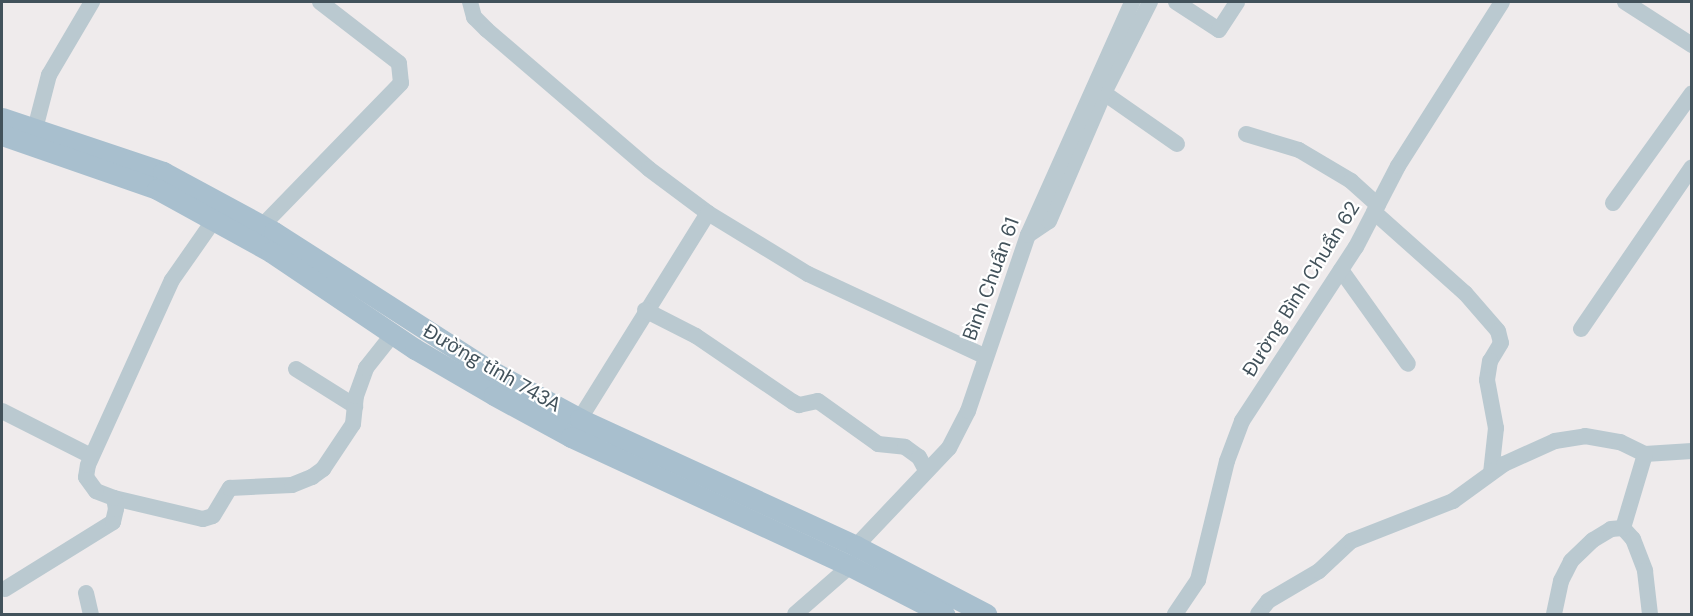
<!DOCTYPE html>
<html>
<head>
<meta charset="utf-8">
<style>
  body { margin:0 }
  #map { position:relative; width:1693px; height:616px; overflow:hidden; background:#efebec; font-family:"DM Sans",sans-serif }
  div>[style] { position:absolute }
  [style*='--x'] { left:calc(var(--x)*1px); top:calc(var(--y)*1px); width:calc(var(--w)*1px); rotate:calc(var(--a)*1deg) }
  .minor>* { height:16px; margin:-8px; padding:0 8px; transform-origin:8px; border-radius:8px; background:#bac9d0 }
  .major>* { height:21px; margin:-10.5px; padding:0 10.5px; transform-origin:10.5px; border-radius:10.5px; background:#a8bfce }
  span { translate:-50% -50%; white-space:nowrap; text-align:center; line-height:1.15; -webkit-text-stroke:4.5px #fff; paint-order:stroke }
  .street-label { font-size:20px; color:#42525b }
  .frame { position:absolute; inset:0; border:3px solid #42525b; pointer-events:none }
</style>
</head>
<body>
<div id="map">
  <div class="minor">
    <i style="--x:470;--y:2;--w:16;--a:75"></i>
    <i style="--x:474;--y:17;--w:18;--a:45"></i>
    <i style="--x:487;--y:30;--w:213;--a:40.6"></i>
    <i style="--x:649;--y:169;--w:74;--a:36.7"></i>
    <i style="--x:708;--y:213;--w:243;--a:121.9"></i>
    <i style="--x:1176;--y:2;--w:51;--a:33.1"></i>
    <i style="--x:1219;--y:30;--w:33;--a:-57"></i>
    <i style="--x:1625;--y:2;--w:80;--a:32.7"></i>
    <i style="--x:1104;--y:93;--w:89;--a:34.9"></i>
    <i style="--x:35;--y:129;--w:56;--a:-75.5"></i>
    <i style="--x:49;--y:75;--w:85;--a:-59.5"></i>
    <i style="--x:1246;--y:134;--w:55;--a:16.8"></i>
    <i style="--x:1299;--y:150;--w:61;--a:30.8"></i>
    <i style="--x:1351;--y:181;--w:36;--a:42"></i>
    <i style="--x:1613;--y:203;--w:135;--a:-54.3"></i>
    <i style="--x:1374;--y:212;--w:122;--a:41.7"></i>
    <i style="--x:1465;--y:293;--w:50;--a:49"></i>
    <i style="--x:1498;--y:331;--w:12;--a:76"></i>
    <i style="--x:1501;--y:343;--w:21;--a:121"></i>
    <i style="--x:1490;--y:361;--w:19;--a:99"></i>
    <i style="--x:1487;--y:380;--w:49;--a:79.4"></i>
    <i style="--x:1496;--y:428;--w:45;--a:96.3"></i>
    <i style="--x:708;--y:213;--w:117;--a:31.4"></i>
    <i style="--x:808;--y:274;--w:196;--a:25"></i>
    <i style="--x:263;--y:225;--w:198;--a:-45.8"></i>
    <i style="--x:401;--y:83;--w:20;--a:-96"></i>
    <i style="--x:399;--y:63;--w:100;--a:-142.3"></i>
    <i style="--x:1028;--y:235;--w:25;--a:-34"></i>
    <i style="--x:1049;--y:221;--w:139;--a:-66.7"></i>
    <i style="--x:1104;--y:93;--w:102;--a:-63.2"></i>
    <i style="--x:1341;--y:270;--w:115;--a:54.5"></i>
    <i style="--x:645;--y:310;--w:57;--a:27"></i>
    <i style="--x:696;--y:336;--w:117;--a:34.2"></i>
    <i style="--x:793;--y:402;--w:7;--a:27"></i>
    <i style="--x:799;--y:405;--w:19;--a:-12"></i>
    <i style="--x:818;--y:401;--w:74;--a:35.6"></i>
    <i style="--x:878;--y:444;--w:27;--a:6"></i>
    <i style="--x:905;--y:447;--w:17;--a:36"></i>
    <i style="--x:919;--y:457;--w:15;--a:62"></i>
    <i style="--x:1581;--y:329;--w:196;--a:-55.6"></i>
    <i style="--x:296;--y:369;--w:70;--a:32.1"></i>
    <i style="--x:2;--y:411;--w:100;--a:26.8"></i>
    <i style="--x:114;--y:498;--w:91;--a:13.3"></i>
    <i style="--x:203;--y:519;--w:10;--a:-17"></i>
    <i style="--x:213;--y:516;--w:33;--a:-59"></i>
    <i style="--x:230;--y:488;--w:62;--a:-2.8"></i>
    <i style="--x:292;--y:485;--w:22;--a:-22"></i>
    <i style="--x:312;--y:477;--w:14;--a:-36"></i>
    <i style="--x:323;--y:469;--w:54;--a:-56.3"></i>
    <i style="--x:353;--y:424;--w:28;--a:-84"></i>
    <i style="--x:356;--y:396;--w:30;--a:-70"></i>
    <i style="--x:366;--y:368;--w:43;--a:-51.5"></i>
    <i style="--x:1623;--y:528;--w:15;--a:48"></i>
    <i style="--x:1633;--y:539;--w:34;--a:69"></i>
    <i style="--x:1645;--y:571;--w:43;--a:83.4"></i>
    <i style="--x:856;--y:546;--w:135;--a:-46.5"></i>
    <i style="--x:949;--y:448;--w:42;--a:-62.8"></i>
    <i style="--x:968;--y:411;--w:186;--a:-71.2"></i>
    <i style="--x:1028;--y:235;--w:255;--a:-65.9"></i>
    <i style="--x:5;--y:589;--w:127;--a:-31.8"></i>
    <i style="--x:113;--y:522;--w:13;--a:-77"></i>
    <i style="--x:116;--y:509;--w:11;--a:-100"></i>
    <i style="--x:114;--y:498;--w:19;--a:-159"></i>
    <i style="--x:96;--y:491;--w:17;--a:-126"></i>
    <i style="--x:86;--y:477;--w:12;--a:-81"></i>
    <i style="--x:88;--y:465;--w:203;--a:-65.6"></i>
    <i style="--x:172;--y:280;--w:73;--a:-55"></i>
    <i style="--x:86;--y:593;--w:22;--a:77"></i>
    <i style="--x:795;--y:614;--w:73;--a:-41.1"></i>
    <i style="--x:1175;--y:614;--w:41;--a:-55.9"></i>
    <i style="--x:1198;--y:580;--w:122;--a:-76.3"></i>
    <i style="--x:1227;--y:461;--w:43;--a:-69.4"></i>
    <i style="--x:1242;--y:421;--w:208;--a:-56.8"></i>
    <i style="--x:1356;--y:247;--w:91;--a:-62.6"></i>
    <i style="--x:1398;--y:166;--w:194;--a:-57.6"></i>
    <i style="--x:1258;--y:614;--w:16;--a:-52"></i>
    <i style="--x:1268;--y:601;--w:59;--a:-30.5"></i>
    <i style="--x:1319;--y:571;--w:44;--a:-43.2"></i>
    <i style="--x:1351;--y:541;--w:110;--a:-21.4"></i>
    <i style="--x:1453;--y:501;--w:63;--a:-36"></i>
    <i style="--x:1504;--y:464;--w:56;--a:-24.3"></i>
    <i style="--x:1555;--y:441;--w:30;--a:-9"></i>
    <i style="--x:1585;--y:436;--w:36;--a:10"></i>
    <i style="--x:1620;--y:442;--w:28;--a:26"></i>
    <i style="--x:1645;--y:454;--w:47;--a:-3.7"></i>
    <i style="--x:1554;--y:614;--w:34;--a:-78"></i>
    <i style="--x:1561;--y:581;--w:22;--a:-63"></i>
    <i style="--x:1571;--y:561;--w:30;--a:-44"></i>
    <i style="--x:1593;--y:540;--w:21;--a:-31"></i>
    <i style="--x:1611;--y:529;--w:12;--a:-5"></i>
    <i style="--x:1623;--y:528;--w:77;--a:-73.4"></i>
  </div>
  <div class="major">
    <i style="--x:2;--y:118;--w:170;--a:18.5"></i>
    <i style="--x:163;--y:172;--w:126;--a:28.4"></i>
    <i style="--x:274;--y:232;--w:250;--a:32.7"></i>
    <i style="--x:484;--y:367;--w:109;--a:28.4"></i>
    <i style="--x:580;--y:419;--w:304;--a:24.7"></i>
    <i style="--x:856;--y:546;--w:147;--a:27.6"></i>
    <i style="--x:2;--y:135;--w:164;--a:19.2"></i>
    <i style="--x:157;--y:189;--w:130;--a:28.9"></i>
    <i style="--x:271;--y:252;--w:174;--a:34"></i>
    <i style="--x:415;--y:349;--w:91;--a:30.2"></i>
    <i style="--x:494;--y:395;--w:88;--a:28.6"></i>
    <i style="--x:571;--y:437;--w:307;--a:24.8"></i>
    <i style="--x:850;--y:566;--w:106;--a:27.1"></i>
  </div>
  <div class="street-label">
    <span style="left:991px;top:279px;rotate:-70deg">Bình Chuẩn 61</span>
    <span style="left:1301px;top:289px;rotate:-58deg">Đường Bình Chuẩn 62</span>
    <span style="left:492px;top:368px;rotate:30deg">Đường tỉnh 743A</span>
  </div>
  <div class="frame"></div>
</div>
</body>
</html>
